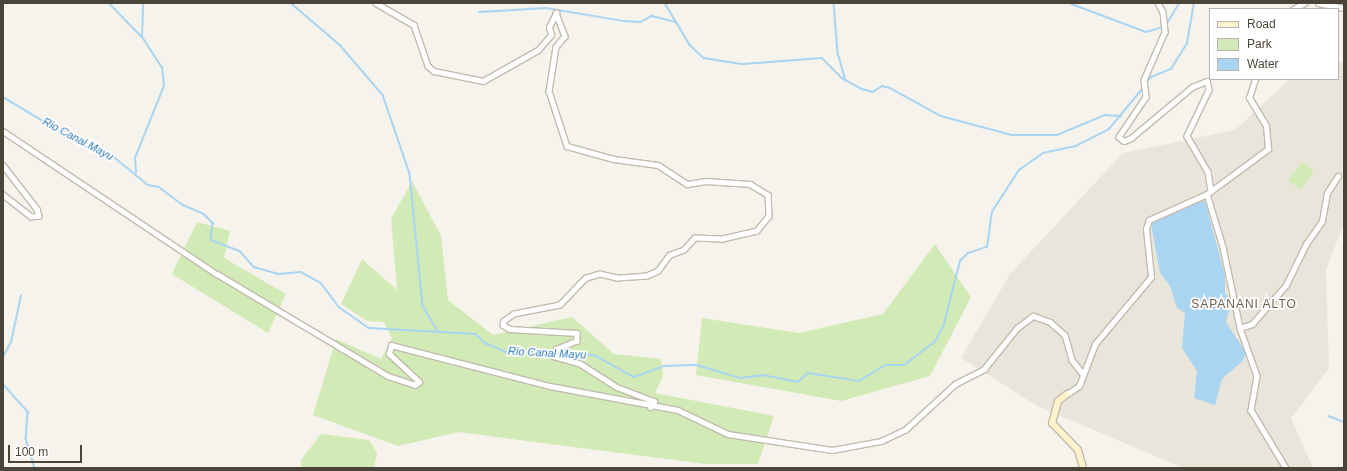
<!DOCTYPE html>
<html>
<head>
<meta charset="utf-8">
<style>
  body { margin:0 }
  #map { position:relative; width:1347px; height:471px; overflow:hidden; background:#f6f3ec; font-family:Helvetica,sans-serif }
  div>[style] { position:absolute }
  [style*='--x'] { left:calc(var(--x)*1px); top:calc(var(--y)*1px); width:calc(var(--w)*1px); rotate:calc(var(--a)*1deg) }
  .residential>* { inset:0; background:#eae5da }
  .green>* { inset:0; background:#d2eab5; transform-origin:0 0 }
  .water>* { inset:0; background:#a9d4f2 }
  .stream>* { height:1.5px; margin:-0.75px; padding:0 0.75px; transform-origin:0.75px; border-radius:0.75px; background:#a9d4f2 }
  .roads { filter:drop-shadow(1px 0 #c2bbae) drop-shadow(-1px 0 #c2bbae) drop-shadow(0 1px #c2bbae) drop-shadow(0 -1px #c2bbae) }
  .street>* { height:4.5px; margin:-2.25px; padding:0 2.25px; transform-origin:2.25px; border-radius:2.25px; background:#fff }
  .secondary>* { height:6px; margin:-3px; padding:0 3px; transform-origin:3px; border-radius:3px; background:#fff3cd }
  span { translate:-50% -50%; white-space:nowrap; text-align:center; line-height:1.15; -webkit-text-stroke:3.5px #fff; paint-order:stroke }
  .water-label { font-size:11px; color:#2e7ab2; font-style:italic }
  .quarter-label { font-size:12px; color:#6e6250; letter-spacing:1px }
  .frame { position:absolute; inset:0; border:4px solid #4b4439; pointer-events:none }
  .legend { position:absolute; left:1209px; top:8px; width:130px; height:72px; box-sizing:border-box; background:#fff; border:1px solid #b7b4b0; margin:0; padding:5px 7px; list-style:none; font-size:12px; color:#4b4439 }
  .legend li { display:flex; align-items:center; gap:8px; height:20px }
  .legend b { width:20px; border:1px solid #b7b4b0 }
  .scale { position:absolute; left:8px; top:445px; width:74px; height:18px; box-sizing:border-box; border:2px solid #4b4439; border-top:0; padding-left:5px; font-size:12px; line-height:14px; white-space:nowrap; color:#4b4439; -webkit-text-stroke:3px #fff; paint-order:stroke }
</style>
</head>
<body>
<div id="map">
  <div class="residential">
    <i style="clip-path:polygon(1338px 62px,1344px 62px,1344px 223px,1326px 270px,1329px 368px,1291px 418px,1313px 468px,1184px 468px,1039px 407px,961px 358px,1010px 274px,1123px 153px,1235px 130px,1290px 79px,1338px 79px)"></i>
  </div>
  <div class="green">
    <i style="left:1302px;top:162px;width:15px;height:23px;rotate:37deg"></i>
    <i style="clip-path:polygon(412px 181px,441px 236px,448px 300px,493px 335px,572px 317px,614px 354px,661px 359px,663px 376px,655px 393px,774px 416px,758px 464px,705px 464px,458px 432px,398px 446px,313px 415px,336px 339px,381px 359px,392px 338px,384px 322px,367px 321px,341px 304px,362px 259px,397px 290px,391px 219px)"></i>
    <i style="clip-path:polygon(197px 222px,230px 231px,224px 258px,286px 294px,268px 333px,172px 274px)"></i>
    <i style="clip-path:polygon(935px 244px,971px 297px,930px 376px,841px 401px,696px 375px,702px 318px,799px 333px,883px 314px)"></i>
    <i style="clip-path:polygon(321px 434px,369px 440px,377px 453px,374px 468px,301px 468px,301px 460px)"></i>
  </div>
  <div class="water">
    <i style="clip-path:polygon(1205px 201px,1225px 275px,1225px 294px,1232px 299px,1226px 322px,1246px 353px,1243px 361px,1222px 379px,1215px 405px,1194px 398px,1197px 371px,1182px 348px,1185px 313px,1177px 308px,1170px 286px,1160px 273px,1151px 223px,1193px 203px)"></i>
  </div>
  <div class="stream">
    <i style="--x:109;--y:3;--w:46;--a:45.9"></i>
    <i style="--x:291;--y:3;--w:65;--a:40.6"></i>
    <i style="--x:340;--y:45;--w:66;--a:49.3"></i>
    <i style="--x:383;--y:95;--w:83;--a:71.1"></i>
    <i style="--x:410;--y:174;--w:133;--a:84.4"></i>
    <i style="--x:423;--y:306;--w:29;--a:59"></i>
    <i style="--x:665;--y:3;--w:49;--a:59.2"></i>
    <i style="--x:690;--y:45;--w:19;--a:43"></i>
    <i style="--x:704;--y:58;--w:39;--a:9"></i>
    <i style="--x:743;--y:64;--w:79;--a:-4.3"></i>
    <i style="--x:822;--y:58;--w:28;--a:45"></i>
    <i style="--x:842;--y:78;--w:23;--a:29"></i>
    <i style="--x:862;--y:89;--w:11;--a:15"></i>
    <i style="--x:873;--y:92;--w:11;--a:-34"></i>
    <i style="--x:882;--y:86;--w:8;--a:14"></i>
    <i style="--x:890;--y:88;--w:58;--a:28.8"></i>
    <i style="--x:941;--y:116;--w:73;--a:15"></i>
    <i style="--x:1012;--y:135;--w:45;--a:0"></i>
    <i style="--x:1057;--y:135;--w:52;--a:-22.6"></i>
    <i style="--x:1105;--y:115;--w:16;--a:4"></i>
    <i style="--x:834;--y:3;--w:50;--a:85.4"></i>
    <i style="--x:838;--y:53;--w:29;--a:74"></i>
    <i style="--x:1069;--y:3;--w:82;--a:20.6"></i>
    <i style="--x:1146;--y:32;--w:18;--a:-16"></i>
    <i style="--x:479;--y:12;--w:67;--a:-3.4"></i>
    <i style="--x:546;--y:8;--w:79;--a:9.5"></i>
    <i style="--x:624;--y:21;--w:17;--a:3"></i>
    <i style="--x:641;--y:22;--w:13;--a:-29"></i>
    <i style="--x:652;--y:16;--w:25;--a:14"></i>
    <i style="--x:1166;--y:25;--w:26;--a:-59"></i>
    <i style="--x:1146;--y:83;--w:8;--a:-50"></i>
    <i style="--x:1151;--y:77;--w:22;--a:-22"></i>
    <i style="--x:1171;--y:69;--w:31;--a:-58"></i>
    <i style="--x:1187;--y:43;--w:41;--a:-80.1"></i>
    <i style="--x:3;--y:97;--w:96;--a:30.9"></i>
    <i style="--x:85;--y:146;--w:24;--a:15"></i>
    <i style="--x:108;--y:152;--w:52;--a:39.5"></i>
    <i style="--x:148;--y:185;--w:11;--a:10"></i>
    <i style="--x:159;--y:187;--w:30;--a:37"></i>
    <i style="--x:183;--y:205;--w:23;--a:23"></i>
    <i style="--x:204;--y:214;--w:13;--a:45"></i>
    <i style="--x:213;--y:223;--w:17;--a:97"></i>
    <i style="--x:211;--y:240;--w:31;--a:21"></i>
    <i style="--x:240;--y:251;--w:21;--a:49"></i>
    <i style="--x:254;--y:267;--w:25;--a:16"></i>
    <i style="--x:278;--y:274;--w:23;--a:-5"></i>
    <i style="--x:301;--y:272;--w:23;--a:29"></i>
    <i style="--x:321;--y:283;--w:30;--a:53"></i>
    <i style="--x:339;--y:307;--w:37;--a:35"></i>
    <i style="--x:369;--y:328;--w:107;--a:3.2"></i>
    <i style="--x:476;--y:334;--w:13;--a:45"></i>
    <i style="--x:485;--y:343;--w:23;--a:23"></i>
    <i style="--x:506;--y:352;--w:48;--a:0"></i>
    <i style="--x:136;--y:173;--w:15;--a:-94"></i>
    <i style="--x:135;--y:158;--w:78;--a:-68.1"></i>
    <i style="--x:164;--y:86;--w:18;--a:-96"></i>
    <i style="--x:162;--y:68;--w:37;--a:-123"></i>
    <i style="--x:142;--y:37;--w:34;--a:-88"></i>
    <i style="--x:558;--y:352;--w:36;--a:5"></i>
    <i style="--x:594;--y:355;--w:46;--a:28.8"></i>
    <i style="--x:634;--y:377;--w:32;--a:-20"></i>
    <i style="--x:664;--y:366;--w:33;--a:-2"></i>
    <i style="--x:697;--y:365;--w:45;--a:16.8"></i>
    <i style="--x:740;--y:378;--w:23;--a:-7"></i>
    <i style="--x:763;--y:375;--w:36;--a:11"></i>
    <i style="--x:798;--y:382;--w:13;--a:-42"></i>
    <i style="--x:808;--y:373;--w:52;--a:8.9"></i>
    <i style="--x:859;--y:381;--w:31;--a:-31"></i>
    <i style="--x:886;--y:365;--w:18;--a:0"></i>
    <i style="--x:904;--y:365;--w:39;--a:-37"></i>
    <i style="--x:935;--y:342;--w:20;--a:-63"></i>
    <i style="--x:944;--y:324;--w:65;--a:-75.7"></i>
    <i style="--x:960;--y:261;--w:11;--a:-45"></i>
    <i style="--x:968;--y:253;--w:20;--a:-18"></i>
    <i style="--x:987;--y:247;--w:35;--a:-82"></i>
    <i style="--x:992;--y:212;--w:50;--a:-57.3"></i>
    <i style="--x:1019;--y:170;--w:29;--a:-35"></i>
    <i style="--x:1043;--y:153;--w:34;--a:-12"></i>
    <i style="--x:1076;--y:146;--w:37;--a:-27"></i>
    <i style="--x:1109;--y:129;--w:53;--a:-50.3"></i>
    <i style="--x:3;--y:357;--w:17;--a:-62"></i>
    <i style="--x:11;--y:342;--w:47;--a:-77.7"></i>
    <i style="--x:3;--y:384;--w:38;--a:48"></i>
    <i style="--x:28;--y:412;--w:27;--a:94"></i>
    <i style="--x:26;--y:439;--w:30;--a:73"></i>
    <i style="--x:1329;--y:416;--w:16;--a:22"></i>
  </div>
  <div class="roads">
    <div class="street">
      <i style="--x:376;--y:3;--w:44;--a:30.1"></i>
      <i style="--x:414;--y:25;--w:43;--a:71.1"></i>
      <i style="--x:428;--y:66;--w:8;--a:40"></i>
      <i style="--x:434;--y:71;--w:50;--a:11.5"></i>
      <i style="--x:483;--y:81;--w:63;--a:-29.4"></i>
      <i style="--x:538;--y:50;--w:20;--a:-49"></i>
      <i style="--x:551;--y:35;--w:8;--a:-104"></i>
      <i style="--x:549;--y:27;--w:16;--a:-63"></i>
      <i style="--x:556;--y:13;--w:25;--a:69"></i>
      <i style="--x:565;--y:36;--w:14;--a:129"></i>
      <i style="--x:556;--y:47;--w:45;--a:99"></i>
      <i style="--x:549;--y:91;--w:58;--a:71.9"></i>
      <i style="--x:567;--y:146;--w:49;--a:15.5"></i>
      <i style="--x:614;--y:159;--w:44;--a:7.8"></i>
      <i style="--x:658;--y:165;--w:35;--a:33"></i>
      <i style="--x:687;--y:184;--w:19;--a:-9"></i>
      <i style="--x:706;--y:181;--w:44;--a:3.9"></i>
      <i style="--x:750;--y:184;--w:21;--a:31"></i>
      <i style="--x:768;--y:195;--w:21;--a:87"></i>
      <i style="--x:769;--y:216;--w:19;--a:129"></i>
      <i style="--x:757;--y:231;--w:36;--a:167"></i>
      <i style="--x:722;--y:239;--w:27;--a:-178"></i>
      <i style="--x:695;--y:238;--w:16;--a:133"></i>
      <i style="--x:684;--y:250;--w:15;--a:160"></i>
      <i style="--x:670;--y:255;--w:20;--a:127"></i>
      <i style="--x:658;--y:271;--w:12;--a:156"></i>
      <i style="--x:647;--y:276;--w:30;--a:176"></i>
      <i style="--x:617;--y:278;--w:17;--a:-167"></i>
      <i style="--x:600;--y:274;--w:15;--a:164"></i>
      <i style="--x:586;--y:278;--w:37;--a:134"></i>
      <i style="--x:560;--y:305;--w:47;--a:168.9"></i>
      <i style="--x:514;--y:314;--w:12;--a:145"></i>
      <i style="--x:504;--y:321;--w:4;--a:104"></i>
      <i style="--x:503;--y:325;--w:8;--a:30"></i>
      <i style="--x:510;--y:329;--w:67;--a:3.4"></i>
      <i style="--x:577;--y:333;--w:8;--a:90"></i>
      <i style="--x:577;--y:341;--w:22;--a:158"></i>
      <i style="--x:557;--y:349;--w:8;--a:113"></i>
      <i style="--x:554;--y:356;--w:26;--a:16"></i>
      <i style="--x:579;--y:363;--w:45;--a:32.3"></i>
      <i style="--x:617;--y:387;--w:40;--a:21"></i>
      <i style="--x:654;--y:401;--w:7;--a:117"></i>
      <i style="--x:1158;--y:3;--w:10;--a:61"></i>
      <i style="--x:1163;--y:12;--w:20;--a:84"></i>
      <i style="--x:1165;--y:32;--w:52;--a:113.6"></i>
      <i style="--x:1144;--y:80;--w:17;--a:83"></i>
      <i style="--x:1146;--y:97;--w:48;--a:124"></i>
      <i style="--x:1119;--y:137;--w:6;--a:39"></i>
      <i style="--x:1124;--y:141;--w:8;--a:-23"></i>
      <i style="--x:1131;--y:138;--w:80;--a:-39.9"></i>
      <i style="--x:1192;--y:87;--w:16;--a:-22"></i>
      <i style="--x:1207;--y:81;--w:9;--a:77"></i>
      <i style="--x:1209;--y:90;--w:51;--a:115.6"></i>
      <i style="--x:1187;--y:136;--w:42;--a:59.7"></i>
      <i style="--x:1208;--y:172;--w:19;--a:81"></i>
      <i style="--x:1318;--y:3;--w:26;--a:11"></i>
      <i style="--x:1293;--y:9;--w:13;--a:-27"></i>
      <i style="--x:3;--y:131;--w:257;--a:33.8"></i>
      <i style="--x:217;--y:274;--w:199;--a:30.8"></i>
      <i style="--x:388;--y:376;--w:28;--a:18"></i>
      <i style="--x:415;--y:385;--w:5;--a:-37"></i>
      <i style="--x:419;--y:382;--w:41;--a:-137"></i>
      <i style="--x:389;--y:354;--w:9;--a:-77"></i>
      <i style="--x:391;--y:345;--w:164;--a:14.5"></i>
      <i style="--x:550;--y:386;--w:130;--a:10.6"></i>
      <i style="--x:678;--y:410;--w:55;--a:25.6"></i>
      <i style="--x:728;--y:434;--w:105;--a:8.7"></i>
      <i style="--x:832;--y:450;--w:50;--a:-10.4"></i>
      <i style="--x:881;--y:441;--w:26;--a:-25"></i>
      <i style="--x:905;--y:430;--w:68;--a:-42.6"></i>
      <i style="--x:955;--y:384;--w:33;--a:-27"></i>
      <i style="--x:984;--y:369;--w:53;--a:-51.2"></i>
      <i style="--x:1017;--y:328;--w:20;--a:-37"></i>
      <i style="--x:1033;--y:316;--w:18;--a:19"></i>
      <i style="--x:1050;--y:322;--w:20;--a:41"></i>
      <i style="--x:1065;--y:335;--w:26;--a:74"></i>
      <i style="--x:1072;--y:360;--w:16;--a:52"></i>
      <i style="--x:3;--y:165;--w:56;--a:52.3"></i>
      <i style="--x:37;--y:209;--w:7;--a:74"></i>
      <i style="--x:39;--y:216;--w:8;--a:173"></i>
      <i style="--x:31;--y:217;--w:36;--a:-142"></i>
      <i style="--x:1207;--y:194;--w:55;--a:73.2"></i>
      <i style="--x:1223;--y:247;--w:83;--a:78.1"></i>
      <i style="--x:1240;--y:328;--w:51;--a:70.5"></i>
      <i style="--x:1257;--y:376;--w:35;--a:100"></i>
      <i style="--x:1251;--y:410;--w:68;--a:58.9"></i>
      <i style="--x:1240;--y:328;--w:13;--a:-18"></i>
      <i style="--x:1252;--y:324;--w:52;--a:-48.9"></i>
      <i style="--x:1286;--y:285;--w:46;--a:-64"></i>
      <i style="--x:1306;--y:244;--w:28;--a:-55"></i>
      <i style="--x:1322;--y:221;--w:28;--a:-80"></i>
      <i style="--x:1327;--y:193;--w:20;--a:-57"></i>
      <i style="--x:1067;--y:394;--w:14;--a:-34"></i>
      <i style="--x:1079;--y:386;--w:45;--a:-69.1"></i>
      <i style="--x:1095;--y:344;--w:87;--a:-50.1"></i>
      <i style="--x:1151;--y:277;--w:48;--a:-95.9"></i>
      <i style="--x:1146;--y:229;--w:9;--a:-72"></i>
      <i style="--x:1149;--y:220;--w:64;--a:-24.1"></i>
      <i style="--x:1207;--y:194;--w:76;--a:-36.4"></i>
      <i style="--x:1268;--y:149;--w:23;--a:-95"></i>
      <i style="--x:1266;--y:126;--w:33;--a:-121"></i>
      <i style="--x:1249;--y:98;--w:20;--a:-72"></i>
    </div>
    <div class="secondary">
      <i style="--x:1067;--y:394;--w:11;--a:142"></i>
      <i style="--x:1058;--y:401;--w:23;--a:105"></i>
      <i style="--x:1052;--y:423;--w:37;--a:46"></i>
      <i style="--x:1078;--y:450;--w:19;--a:74"></i>
    </div>
  </div>
  <div class="water-label">
    <span style="left:78px;top:139px;rotate:28deg">Rio Canal Mayu</span>
    <span style="left:547px;top:353px;rotate:3deg">Rio Canal Mayu</span>
  </div>
  <div class="quarter-label">
    <span style="left:1244px;top:305px">SAPANANI ALTO</span>
  </div>
  <div class="frame"></div>
  <ul class="legend">
  <li><b style="height:5px;background:#fff3cd"></b>Road</li>
  <li><b style="height:11px;background:#d2eab5"></b>Park</li>
  <li><b style="height:11px;background:#a9d4f2"></b>Water</li>
  </ul>
  <div class="scale">100 m</div>
</div>
</body>
</html>
